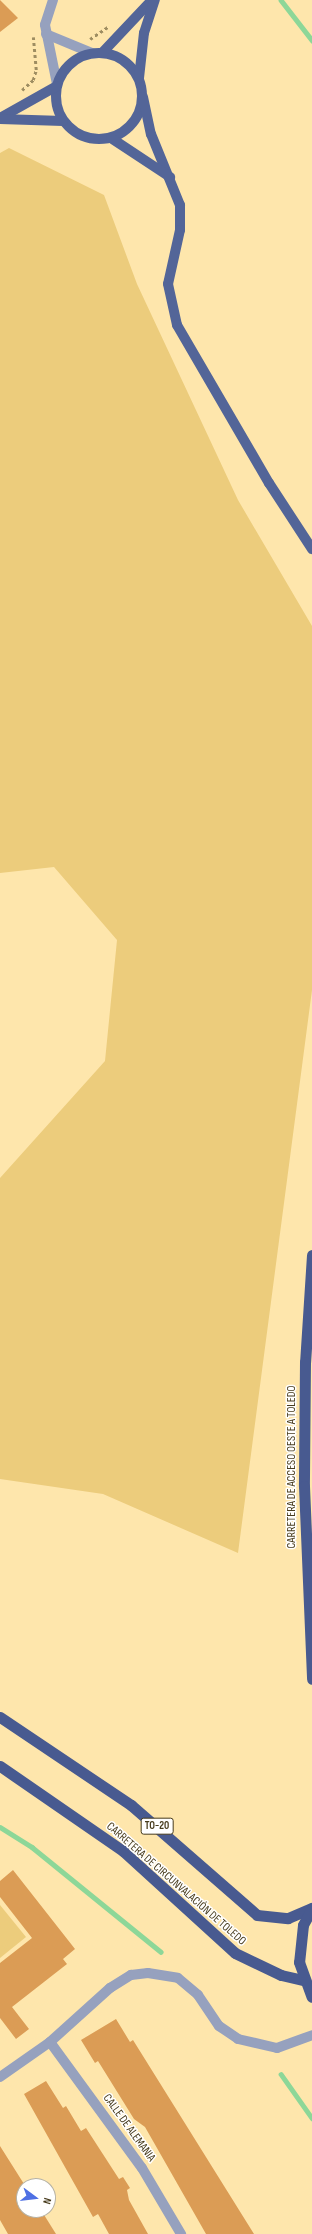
<!DOCTYPE html>
<html>
<head>
<meta charset="utf-8">
<style>
  body { margin:0 }
  #map { position:relative; width:312px; height:2234px; overflow:hidden; background:#fee6ac; font-family:"Sofia Sans Condensed",sans-serif }
  div>[style] { position:absolute }
  [style*='--x'] { left:calc(var(--x)*1px); top:calc(var(--y)*1px); width:calc(var(--w)*1px); rotate:calc(var(--a)*1deg) }
  .green>* { inset:0; background:#eccc7c }
  .stream>* { height:4.5px; margin:-2.25px; padding:0 2.25px; transform-origin:2.25px; border-radius:2.25px; background:#8dd798 }
  .building>* { inset:0; background:#db9c55 }
  .path>* { height:2.5px; margin-top:-1.25px; transform-origin:0; background:repeating-linear-gradient(90deg,#9e8d61 0 3px,transparent 0 6px) }
  .minor>* { height:10px; margin:-5px; padding:0 5px; transform-origin:5px; border-radius:5px; background:#96a1be }
  .primary>* { height:10px; margin:-5px; padding:0 5px; transform-origin:5px; border-radius:5px; background:#536598 }
  .primary>.ring { margin:-5px; padding:0; box-sizing:content-box; background:none; border:10px solid #536598; border-radius:50% }
  .trunk>* { height:11px; margin:-5.5px; padding:0 5.5px; transform-origin:5.5px; border-radius:5.5px; background:#485a90 }
  span { translate:-50% -50%; white-space:nowrap; text-align:center; line-height:1.15; -webkit-text-stroke:3px #fff; paint-order:stroke }
  .shield-label span { padding:1px 3px; background:#fff; border:1px solid; border-radius:3px; -webkit-text-stroke-width:0 }
  .shield-label { font-size:11px; color:#473b1c; font-weight:700 }
  .street-label { font-size:12px; color:#473b1c }
  .north { position:absolute; left:16px; top:2178px; width:40px; height:40px; box-sizing:border-box; background:#fff; border:1px solid #b5b1a4; border-radius:50%; rotate:105deg; font-size:11px; font-weight:700; line-height:16px; text-align:center; color:#473b1c }
  .north::after { content:''; display:block; margin:auto; width:14px; height:18px; background:#4e70e4; clip-path:polygon(50% 0,100% 100%,50% 72%,0 100%) }
</style>
</head>
<body>
<div id="map">
  <div class="green">
    <i style="clip-path:polygon(9px 148px,104px 195px,137px 284px,238px 500px,312px 626px,312px 990px,238px 1553px,103px 1494px,0 1479px,0 1178px,105px 1061px,117px 940px,54px 867px,0 873px,0 153px)"></i>
    <i style="clip-path:polygon(0 1905px,26px 1937px,0 1958px)"></i>
  </div>
  <div class="stream">
    <i style="--x:281;--y:0;--w:51;--a:52.2"></i>
    <i style="--x:0;--y:1827;--w:38;--a:32"></i>
    <i style="--x:32;--y:1847;--w:166;--a:39.1"></i>
    <i style="--x:281;--y:2074;--w:54;--a:54.8"></i>
  </div>
  <div class="building">
    <i style="clip-path:polygon(0 0,18px 18px,0 32px)"></i>
    <i style="clip-path:polygon(13px 1870px,75px 1949px,63px 1959px,67px 1964px,12px 2007px,29px 2029px,16px 2039px,0 2018px,0 1963px,32px 1938px,0 1897px,0 1881px)"></i>
    <i style="clip-path:polygon(116px 2019px,130px 2042px,133px 2040px,254px 2234px,206px 2234px,145px 2127px,134px 2119px,98px 2061px,95px 2063px,81px 2040px)"></i>
    <i style="clip-path:polygon(46px 2081px,63px 2108px,66px 2106px,81px 2131px,86px 2128px,119px 2179px,123px 2177px,130px 2188px,127px 2190px,129px 2200px,148px 2234px,109px 2234px,98px 2214px,93px 2217px,24px 2094px)"></i>
    <i style="clip-path:polygon(0 2146px,24px 2184px,24px 2210px,41px 2210px,56px 2234px,8px 2234px,0 2220px)"></i>
  </div>
  <div class="path">
    <i style="--x:90;--y:39;--w:23;--a:-34"></i>
    <i style="--x:22;--y:90;--w:15;--a:-42"></i>
    <i style="--x:33;--y:80;--w:10;--a:-73"></i>
    <i style="--x:36;--y:70;--w:33;--a:-95"></i>
  </div>
  <div class="minor">
    <i style="--x:53;--y:0;--w:26;--a:108"></i>
    <i style="--x:45;--y:25;--w:60;--a:78.5"></i>
    <i style="--x:46;--y:34;--w:50;--a:22.4"></i>
    <i style="--x:50;--y:2042;--w:156;--a:53.9"></i>
    <i style="--x:142;--y:2168;--w:77;--a:59.4"></i>
    <i style="--x:0;--y:2077;--w:61;--a:-35"></i>
    <i style="--x:50;--y:2042;--w:81;--a:-42"></i>
    <i style="--x:110;--y:1988;--w:25;--a:-32"></i>
    <i style="--x:131;--y:1975;--w:17;--a:-7"></i>
    <i style="--x:148;--y:1973;--w:30;--a:9"></i>
    <i style="--x:178;--y:1978;--w:26;--a:40"></i>
    <i style="--x:198;--y:1995;--w:37;--a:56"></i>
    <i style="--x:219;--y:2026;--w:23;--a:34"></i>
    <i style="--x:238;--y:2039;--w:40;--a:13"></i>
    <i style="--x:277;--y:2048;--w:37;--a:-20"></i>
  </div>
  <div class="primary">
    <i class="ring" style="left:56px;top:53px;width:76px;height:76px"></i>
    <i style="--x:102;--y:53;--w:73;--a:-46.7"></i>
    <i style="--x:139;--y:78;--w:45;--a:-83.7"></i>
    <i style="--x:144;--y:33;--w:35;--a:-72"></i>
    <i style="--x:143;--y:97;--w:38;--a:78"></i>
    <i style="--x:151;--y:134;--w:77;--a:67.8"></i>
    <i style="--x:180;--y:205;--w:25;--a:90"></i>
    <i style="--x:180;--y:230;--w:55;--a:102.5"></i>
    <i style="--x:168;--y:284;--w:42;--a:77.6"></i>
    <i style="--x:177;--y:325;--w:183;--a:59.8"></i>
    <i style="--x:269;--y:483;--w:79;--a:56.9"></i>
    <i style="--x:0;--y:118;--w:65;--a:-29.3"></i>
    <i style="--x:0;--y:119;--w:63;--a:1.8"></i>
    <i style="--x:111;--y:138;--w:71;--a:33.5"></i>
  </div>
  <div class="trunk">
    <i style="--x:312;--y:1255;--w:107;--a:93.7"></i>
    <i style="--x:305;--y:1362;--w:124;--a:90.5"></i>
    <i style="--x:304;--y:1486;--w:193;--a:87.6"></i>
    <i style="--x:0;--y:1717;--w:158;--a:33.9"></i>
    <i style="--x:131;--y:1805;--w:167;--a:41.1"></i>
    <i style="--x:257;--y:1915;--w:31;--a:6"></i>
    <i style="--x:288;--y:1918;--w:26;--a:-23"></i>
    <i style="--x:0;--y:1766;--w:150;--a:34.6"></i>
    <i style="--x:123;--y:1851;--w:151;--a:42.3"></i>
    <i style="--x:235;--y:1953;--w:51;--a:25.6"></i>
    <i style="--x:281;--y:1975;--w:23;--a:13"></i>
    <i style="--x:312;--y:1908;--w:19;--a:118"></i>
    <i style="--x:303;--y:1925;--w:37;--a:96"></i>
    <i style="--x:299;--y:1962;--w:37;--a:70"></i>
  </div>
  <div class="shield-label">
    <span style="left:157px;top:1826px">TO-20</span>
  </div>
  <div class="street-label">
    <span style="left:292px;top:1467px;rotate:-90deg">CARRETERA DE ACCESO OESTE A TOLEDO</span>
    <span style="left:176px;top:1884px;rotate:41deg">CARRETERA DE CIRCUNVALACIÓN DE TOLEDO</span>
    <span style="left:129px;top:2128px;rotate:54deg">CALLE DE ALEMANIA</span>
  </div>
  <div class="north">N</div>
</div>
</body>
</html>
